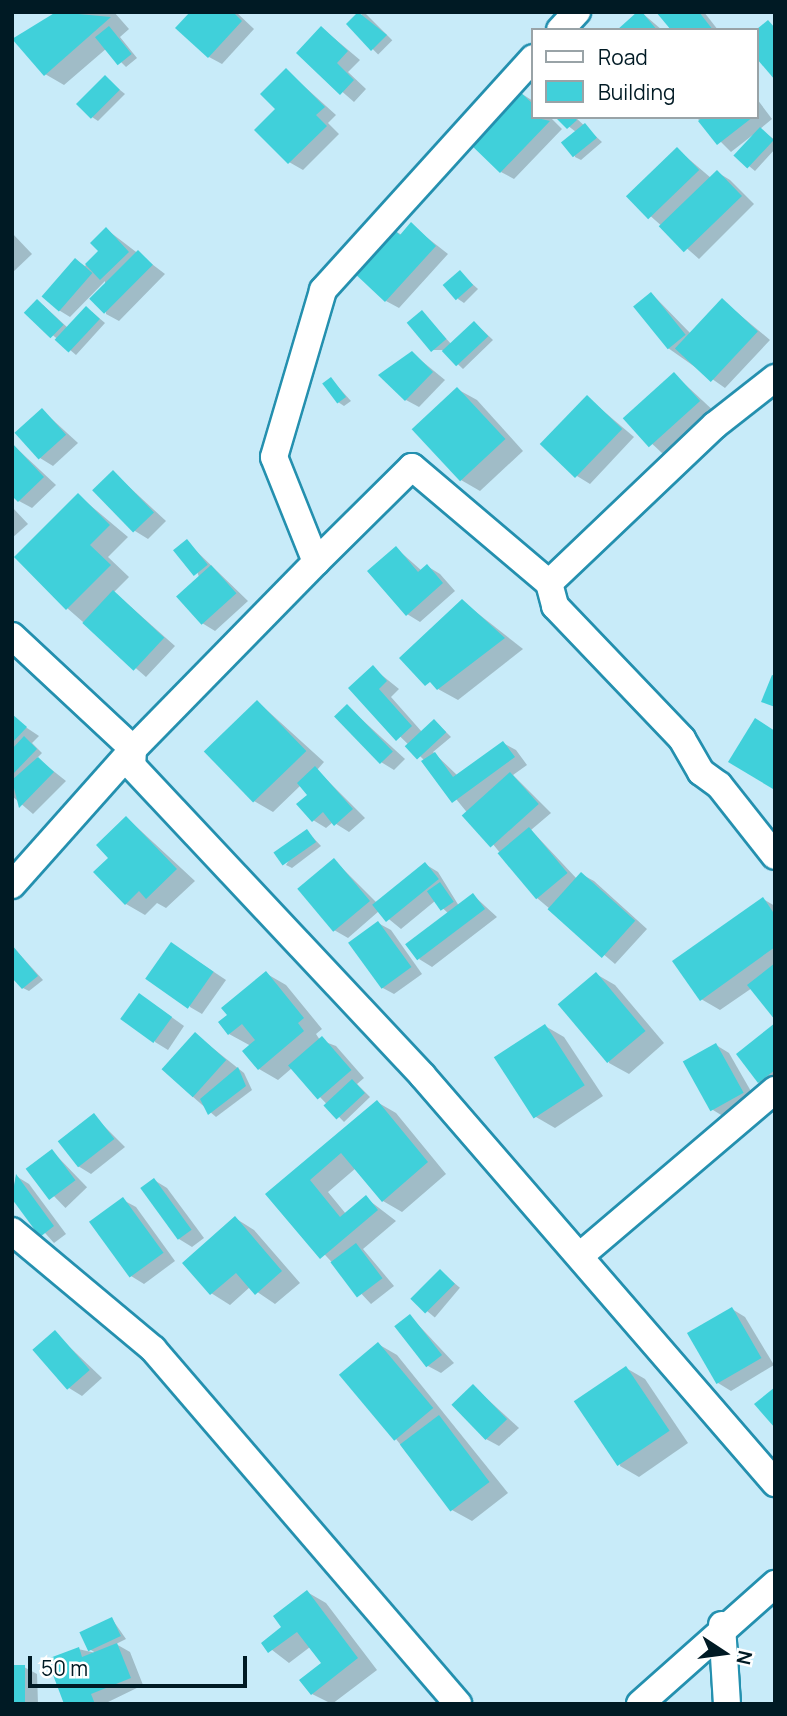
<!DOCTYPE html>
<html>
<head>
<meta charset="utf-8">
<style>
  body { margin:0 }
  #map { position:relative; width:787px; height:1716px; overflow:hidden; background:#c8ebf9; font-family:Manrope,sans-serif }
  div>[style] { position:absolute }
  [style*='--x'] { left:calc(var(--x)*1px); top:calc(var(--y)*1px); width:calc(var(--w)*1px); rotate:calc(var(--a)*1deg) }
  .shadow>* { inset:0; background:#0003; transform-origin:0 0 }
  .building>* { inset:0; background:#40d0da; transform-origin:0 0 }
  .roads { filter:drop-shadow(2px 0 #2490af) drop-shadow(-2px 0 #2490af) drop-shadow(0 2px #2490af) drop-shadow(0 -2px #2490af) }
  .street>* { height:26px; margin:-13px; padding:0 13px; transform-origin:13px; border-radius:13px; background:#fff }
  span { translate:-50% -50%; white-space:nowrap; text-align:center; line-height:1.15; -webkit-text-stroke:6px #fff; paint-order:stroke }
  .frame { position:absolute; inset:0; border:14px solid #001a24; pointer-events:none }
  .legend { position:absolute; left:531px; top:28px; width:228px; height:91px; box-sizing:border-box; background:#fff; border:2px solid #99a3a7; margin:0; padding:9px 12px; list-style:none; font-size:21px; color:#001a24 }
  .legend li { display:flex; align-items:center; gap:14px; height:35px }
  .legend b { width:35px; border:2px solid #99a3a7 }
  .north { position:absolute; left:689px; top:1618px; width:70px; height:70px; -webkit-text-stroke:5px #fff; paint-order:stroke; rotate:103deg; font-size:19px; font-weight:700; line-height:28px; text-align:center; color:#001a24 }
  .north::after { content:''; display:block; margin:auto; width:24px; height:32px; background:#001a24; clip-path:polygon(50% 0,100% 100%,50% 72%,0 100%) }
  .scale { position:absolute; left:28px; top:1656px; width:219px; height:32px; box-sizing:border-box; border:4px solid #001a24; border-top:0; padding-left:9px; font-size:21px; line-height:24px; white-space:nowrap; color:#001a24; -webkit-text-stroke:5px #fff; paint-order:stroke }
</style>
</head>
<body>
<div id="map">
  <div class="shadow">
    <i style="clip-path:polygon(58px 12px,114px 12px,129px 29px,120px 37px,137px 58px,126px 67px,107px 48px,64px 85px,45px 74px,15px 39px)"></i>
    <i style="clip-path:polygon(197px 12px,236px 12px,254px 29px,222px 64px,209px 57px)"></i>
    <i style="left:364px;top:12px;width:40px;height:20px;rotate:45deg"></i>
    <i style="clip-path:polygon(641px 12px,662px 30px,620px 30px)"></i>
    <i style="clip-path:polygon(658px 12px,704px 12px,718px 30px,673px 30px)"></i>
    <i style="clip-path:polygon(322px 28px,360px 60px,348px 72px,366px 89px,354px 102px,298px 53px)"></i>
    <i style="clip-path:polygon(286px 70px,336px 115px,328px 123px,339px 134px,303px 170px,289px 162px,277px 109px)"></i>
    <i style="clip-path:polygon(105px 78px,125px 94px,98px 121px,92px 117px)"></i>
    <i style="clip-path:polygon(519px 92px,533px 101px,533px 117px,550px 117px,562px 129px,514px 179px,501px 172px)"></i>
    <i style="clip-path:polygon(757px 99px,772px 119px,760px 129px,775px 140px,775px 149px,755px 171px,737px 156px,754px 134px,731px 152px,696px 117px,757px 117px)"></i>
    <i style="clip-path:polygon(575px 117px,602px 142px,581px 160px,575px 157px,576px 132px,558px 118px)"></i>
    <i style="clip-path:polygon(677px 149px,711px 178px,717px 172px,730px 180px,754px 204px,699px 259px,629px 197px)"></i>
    <i style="clip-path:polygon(411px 225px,448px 254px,399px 308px,386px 301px,391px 229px,402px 235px)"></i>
    <i style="clip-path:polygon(106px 229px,165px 274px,119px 321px,106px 314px,105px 281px,70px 317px,57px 309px,76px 260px,85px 266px,100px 251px)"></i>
    <i style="clip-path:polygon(12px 233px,32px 254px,12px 273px)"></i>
    <i style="clip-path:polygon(460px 273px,478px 289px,464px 303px,458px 299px)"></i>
    <i style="clip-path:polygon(652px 294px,691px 334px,722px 300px,770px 340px,725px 388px,668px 348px)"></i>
    <i style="clip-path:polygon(43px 305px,68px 328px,92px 312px,105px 323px,76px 355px,27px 313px)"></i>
    <i style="clip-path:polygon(422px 312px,452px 345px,475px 323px,493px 340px,463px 369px,443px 350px,433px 350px,410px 323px)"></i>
    <i style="clip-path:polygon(412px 353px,445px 380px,419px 407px,406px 400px)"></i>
    <i style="left:674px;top:374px;width:51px;height:66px;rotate:43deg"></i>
    <i style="clip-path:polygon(331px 379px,351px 401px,344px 406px,338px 402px)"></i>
    <i style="clip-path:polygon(457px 389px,477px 400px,523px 451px,480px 491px,461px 480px)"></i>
    <i style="clip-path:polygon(588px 398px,634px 437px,590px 484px,577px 476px)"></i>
    <i style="clip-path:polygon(42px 410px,78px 443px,53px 466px,40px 458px)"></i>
    <i style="clip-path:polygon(12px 444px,56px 485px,32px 508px,19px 501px)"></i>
    <i style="clip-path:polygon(113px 472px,166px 521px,148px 539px,135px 531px)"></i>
    <i style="clip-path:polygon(78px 495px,128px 537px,108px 557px,129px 577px,114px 592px,175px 646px,146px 677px,67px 608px)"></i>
    <i style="clip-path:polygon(12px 507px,28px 524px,12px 538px)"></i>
    <i style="clip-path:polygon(187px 542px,248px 601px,215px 631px,202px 623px,199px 577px)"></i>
    <i style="clip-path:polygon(396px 548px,422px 571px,427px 566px,440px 574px,455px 591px,420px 622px,407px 614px)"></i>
    <i style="clip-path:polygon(462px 601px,523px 649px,458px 700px,438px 689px)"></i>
    <i style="clip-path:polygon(373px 668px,399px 689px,391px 697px,422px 732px,435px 721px,451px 737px,433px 752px,458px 776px,503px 743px,516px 750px,527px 765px,513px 775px,551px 813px,531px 830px,577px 879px,581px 874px,594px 881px,647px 929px,615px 964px,537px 898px,425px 761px,351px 688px)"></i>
    <i style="clip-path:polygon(258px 702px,324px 762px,317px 770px,365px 818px,349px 832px,333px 822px,326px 828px,313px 820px,310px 795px,301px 785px,273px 812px,254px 801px)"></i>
    <i style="clip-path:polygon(347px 706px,405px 759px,394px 770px,381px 762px)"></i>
    <i style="clip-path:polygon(12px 718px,39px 736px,32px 743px,42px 753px,37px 758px,66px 781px,33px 814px,12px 796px)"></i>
    <i style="clip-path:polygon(775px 732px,775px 789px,731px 762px)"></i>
    <i style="clip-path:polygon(127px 818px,195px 881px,166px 908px,157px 903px,145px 915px,126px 904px)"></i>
    <i style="clip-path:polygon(307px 831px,321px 846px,292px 868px,286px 865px)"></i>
    <i style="clip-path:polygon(334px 860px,378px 904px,425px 864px,438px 872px,459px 906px,473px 895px,497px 917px,432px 967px,419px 959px,449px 914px,435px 901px,401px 929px,379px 911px,348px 938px,334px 930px)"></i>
    <i style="clip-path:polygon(763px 899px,775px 906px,775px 1017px,752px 988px,720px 1010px,701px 999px)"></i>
    <i style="clip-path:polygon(378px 923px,391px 930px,422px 974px,394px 994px,381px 987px)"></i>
    <i style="clip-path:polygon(12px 946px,43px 980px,29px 991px,23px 988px)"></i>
    <i style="clip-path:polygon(184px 952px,226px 980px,202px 1014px,190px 1007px)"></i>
    <i style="clip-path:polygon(267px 974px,286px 985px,322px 1029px,316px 1034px,320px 1040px,336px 1046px,364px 1078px,357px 1084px,370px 1097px,344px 1122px,292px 1068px,278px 1080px,259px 1069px,251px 1046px,229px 1034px)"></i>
    <i style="clip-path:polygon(596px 974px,615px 985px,664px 1043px,629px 1074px,609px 1063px)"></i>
    <i style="clip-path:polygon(152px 1003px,184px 1026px,168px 1050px,155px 1042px)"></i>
    <i style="clip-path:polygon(545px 1026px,564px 1037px,603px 1096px,555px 1128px,536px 1117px,496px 1058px)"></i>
    <i style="clip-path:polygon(775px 1026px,775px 1090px,759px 1082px)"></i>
    <i style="clip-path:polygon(195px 1034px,244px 1073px,252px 1090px,216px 1117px,192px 1096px)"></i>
    <i style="clip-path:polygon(716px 1045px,729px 1053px,756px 1100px,726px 1118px,713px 1110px)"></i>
    <i style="clip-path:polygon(377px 1102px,396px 1113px,446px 1174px,402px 1212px,383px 1201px,356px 1168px,328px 1192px,346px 1214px,366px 1198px,396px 1221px,363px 1249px,394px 1286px,371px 1304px,268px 1194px)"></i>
    <i style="clip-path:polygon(94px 1116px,125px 1147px,91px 1174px,78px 1166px)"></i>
    <i style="left:53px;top:1152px;width:49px;height:30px;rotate:46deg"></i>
    <i style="clip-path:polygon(16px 1176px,29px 1184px,66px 1234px,54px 1243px,12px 1196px)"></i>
    <i style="clip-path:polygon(154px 1180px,167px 1188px,204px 1238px,192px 1247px,179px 1239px)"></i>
    <i style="clip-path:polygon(123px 1200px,136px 1207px,175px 1261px,144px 1284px,131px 1276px)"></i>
    <i style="clip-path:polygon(235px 1218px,254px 1230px,300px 1283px,275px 1304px,250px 1287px,230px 1305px,211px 1293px)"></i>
    <i style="left:440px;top:1271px;width:26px;height:39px;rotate:40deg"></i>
    <i style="clip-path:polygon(732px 1309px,745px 1317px,774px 1365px,731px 1391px,718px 1383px)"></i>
    <i style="clip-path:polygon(410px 1316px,454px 1363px,441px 1373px,428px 1366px)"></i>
    <i style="clip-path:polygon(55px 1333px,102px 1378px,82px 1396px,69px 1388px)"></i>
    <i style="clip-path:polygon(378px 1344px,397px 1355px,508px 1493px,472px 1521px,452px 1510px,396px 1439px)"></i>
    <i style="clip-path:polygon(626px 1368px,645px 1379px,688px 1443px,639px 1477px,620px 1466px)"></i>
    <i style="clip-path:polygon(473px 1386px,519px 1428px,499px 1446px,486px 1439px)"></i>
    <i style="clip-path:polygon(307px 1592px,326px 1603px,377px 1670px,332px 1704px,312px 1694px,323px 1664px,310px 1647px,289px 1663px,263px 1643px,284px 1627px)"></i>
    <i style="clip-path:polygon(112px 1619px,126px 1639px,116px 1644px,130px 1652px,143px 1685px,104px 1704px,66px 1704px,78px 1649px,96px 1653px,89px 1649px)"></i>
    <i style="clip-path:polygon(24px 1667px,37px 1674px,38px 1704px,12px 1704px)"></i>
  </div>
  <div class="building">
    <i style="clip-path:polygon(56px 12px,111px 17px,44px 76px,12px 39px)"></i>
    <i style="clip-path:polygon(190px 12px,233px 12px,242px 21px,208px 58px,175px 28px)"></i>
    <i style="clip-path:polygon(358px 12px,387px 35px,371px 51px,346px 24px)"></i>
    <i style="clip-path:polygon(637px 12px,642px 12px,657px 30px,617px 30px)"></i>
    <i style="clip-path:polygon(656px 12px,699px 12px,713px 30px,671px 30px)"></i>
    <i style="clip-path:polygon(768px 20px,775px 28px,775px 80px,757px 59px,757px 29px)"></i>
    <i style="left:109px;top:26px;width:36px;height:18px;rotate:51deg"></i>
    <i style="clip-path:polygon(321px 26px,348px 51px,337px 63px,354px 80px,340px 95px,296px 53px)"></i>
    <i style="clip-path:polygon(286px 68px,325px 107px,316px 115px,327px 126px,288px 164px,254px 130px,275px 109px,260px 94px)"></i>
    <i style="left:105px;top:75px;width:21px;height:41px;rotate:45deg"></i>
    <i style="clip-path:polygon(518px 90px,533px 104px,533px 117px,550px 121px,500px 173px,468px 142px)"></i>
    <i style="clip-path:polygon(555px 117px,574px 117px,577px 120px,567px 129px)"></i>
    <i style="clip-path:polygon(703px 117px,753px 117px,717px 145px,698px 121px)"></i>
    <i style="left:585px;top:123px;width:19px;height:31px;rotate:51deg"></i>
    <i style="left:760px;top:127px;width:19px;height:39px;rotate:43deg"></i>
    <i style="left:677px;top:147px;width:32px;height:71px;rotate:46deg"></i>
    <i style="left:717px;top:170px;width:36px;height:81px;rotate:46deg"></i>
    <i style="clip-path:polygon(411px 222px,436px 246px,385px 302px,351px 270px,391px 227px,400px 235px)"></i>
    <i style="clip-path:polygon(106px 227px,129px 252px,100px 280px,85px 264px,98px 251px,90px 243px)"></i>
    <i style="left:138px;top:250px;width:21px;height:69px;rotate:45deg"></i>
    <i style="left:75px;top:258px;width:23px;height:51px;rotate:41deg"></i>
    <i style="left:460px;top:270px;width:20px;height:23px;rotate:49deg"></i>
    <i style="left:651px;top:292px;width:55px;height:23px;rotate:51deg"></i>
    <i style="left:722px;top:298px;width:49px;height:69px;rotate:43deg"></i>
    <i style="left:37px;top:299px;width:37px;height:19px;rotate:44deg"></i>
    <i style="left:86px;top:306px;width:19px;height:46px;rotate:43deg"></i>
    <i style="left:422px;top:310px;width:38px;height:20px;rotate:50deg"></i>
    <i style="left:474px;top:321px;width:21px;height:44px;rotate:47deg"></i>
    <i style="clip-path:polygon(412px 351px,433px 372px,405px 401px,378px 375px)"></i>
    <i style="left:674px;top:372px;width:39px;height:69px;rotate:48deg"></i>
    <i style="left:331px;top:377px;width:25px;height:11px;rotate:53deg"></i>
    <i style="left:457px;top:387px;width:71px;height:62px;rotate:47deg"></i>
    <i style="left:587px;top:395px;width:49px;height:68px;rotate:44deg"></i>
    <i style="left:42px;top:408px;width:36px;height:37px;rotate:48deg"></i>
    <i style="clip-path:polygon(12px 443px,44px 477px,18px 502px,12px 496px)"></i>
    <i style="left:113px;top:470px;width:59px;height:29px;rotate:46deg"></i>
    <i style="clip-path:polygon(78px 493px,110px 525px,90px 545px,111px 565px,66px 610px,14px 557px)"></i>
    <i style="left:187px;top:539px;width:33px;height:18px;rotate:51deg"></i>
    <i style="clip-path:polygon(396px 546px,418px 572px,427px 564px,443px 583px,406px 616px,367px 571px)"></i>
    <i style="left:211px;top:565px;width:38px;height:47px;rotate:48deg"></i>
    <i style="left:113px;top:590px;width:70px;height:45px;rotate:43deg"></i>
    <i style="clip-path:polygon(462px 599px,505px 638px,437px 690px,430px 682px,425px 686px,399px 658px)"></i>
    <i style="clip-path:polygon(373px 665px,387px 681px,379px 689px,412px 726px,396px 741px,348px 688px)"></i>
    <i style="clip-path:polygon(772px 675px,775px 676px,775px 707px,761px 702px)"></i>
    <i style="left:257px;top:700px;width:71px;height:74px;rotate:46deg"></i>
    <i style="left:347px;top:704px;width:66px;height:18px;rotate:46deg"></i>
    <i style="clip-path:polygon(12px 714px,27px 727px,12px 743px)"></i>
    <i style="clip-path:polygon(755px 718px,775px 731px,773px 789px,728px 762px)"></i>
    <i style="left:434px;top:719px;width:18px;height:40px;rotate:47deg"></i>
    <i style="clip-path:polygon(24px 736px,37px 749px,12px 775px,12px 749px)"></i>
    <i style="clip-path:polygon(503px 741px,515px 757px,452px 803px,421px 761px,435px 752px,453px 777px)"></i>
    <i style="clip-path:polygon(38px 757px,54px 772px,19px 808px,12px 780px)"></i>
    <i style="clip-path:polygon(315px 766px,353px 809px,334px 826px,323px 812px,312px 822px,296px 804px,307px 795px,297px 783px)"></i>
    <i style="left:510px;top:772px;width:43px;height:65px;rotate:48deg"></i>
    <i style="clip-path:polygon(126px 816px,177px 869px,146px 899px,139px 891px,125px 905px,93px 872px,108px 858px,96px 845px)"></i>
    <i style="left:529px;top:827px;width:60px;height:41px;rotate:50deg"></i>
    <i style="left:307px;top:829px;width:16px;height:41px;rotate:55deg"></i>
    <i style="left:334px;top:858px;width:56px;height:48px;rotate:50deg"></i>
    <i style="left:425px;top:862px;width:22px;height:68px;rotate:51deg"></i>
    <i style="left:581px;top:872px;width:73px;height:50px;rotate:42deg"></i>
    <i style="left:440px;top:882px;width:24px;height:16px;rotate:55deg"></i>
    <i style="left:473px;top:893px;width:20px;height:85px;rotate:53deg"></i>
    <i style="clip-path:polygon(763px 897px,775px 915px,775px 947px,700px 1001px,672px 961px)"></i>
    <i style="left:378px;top:921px;width:57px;height:37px;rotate:54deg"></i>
    <i style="left:171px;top:942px;width:52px;height:45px;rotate:35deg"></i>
    <i style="clip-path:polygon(12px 945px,38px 976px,22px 989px,12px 978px)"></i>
    <i style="clip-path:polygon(775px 963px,775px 1020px,747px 985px)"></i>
    <i style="clip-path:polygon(266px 971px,304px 1018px,298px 1023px,304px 1031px,258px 1070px,242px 1051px,255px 1040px,242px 1024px,228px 1035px,218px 1022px,227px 1015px,221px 1008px)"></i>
    <i style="left:596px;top:972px;width:77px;height:50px;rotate:50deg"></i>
    <i style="left:139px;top:993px;width:41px;height:32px;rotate:36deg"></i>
    <i style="clip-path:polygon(775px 1023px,775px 1070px,758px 1083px,736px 1054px)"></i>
    <i style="left:545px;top:1024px;width:73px;height:61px;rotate:57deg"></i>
    <i style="left:195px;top:1032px;width:42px;height:50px;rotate:42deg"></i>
    <i style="left:322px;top:1036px;width:45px;height:45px;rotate:49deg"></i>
    <i style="left:716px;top:1043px;width:57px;height:38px;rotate:61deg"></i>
    <i style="clip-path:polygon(238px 1067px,246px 1086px,208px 1115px,200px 1099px)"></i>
    <i style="left:352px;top:1079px;width:19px;height:39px;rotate:47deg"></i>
    <i style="clip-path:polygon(377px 1100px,428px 1162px,382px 1202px,341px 1153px,310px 1180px,340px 1217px,366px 1195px,378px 1210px,320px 1259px,265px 1194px)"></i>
    <i style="left:94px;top:1113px;width:33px;height:46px;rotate:52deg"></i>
    <i style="left:52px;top:1149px;width:39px;height:33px;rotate:53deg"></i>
    <i style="clip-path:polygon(16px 1174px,54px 1226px,40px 1237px,12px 1199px)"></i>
    <i style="left:154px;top:1178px;width:64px;height:17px;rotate:54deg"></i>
    <i style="left:123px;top:1197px;width:69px;height:42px;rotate:54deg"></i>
    <i style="clip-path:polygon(235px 1216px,282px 1271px,255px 1295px,236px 1273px,210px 1295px,182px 1263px)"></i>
    <i style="left:356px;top:1243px;width:44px;height:32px;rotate:53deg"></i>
    <i style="left:440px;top:1269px;width:21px;height:42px;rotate:45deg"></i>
    <i style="left:732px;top:1307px;width:59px;height:52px;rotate:60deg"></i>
    <i style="left:410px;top:1314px;width:52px;height:20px;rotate:52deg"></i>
    <i style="left:55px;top:1330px;width:53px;height:30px;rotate:49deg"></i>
    <i style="left:378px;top:1342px;width:86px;height:51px;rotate:50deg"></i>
    <i style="left:626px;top:1366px;width:78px;height:63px;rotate:56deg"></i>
    <i style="left:473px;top:1384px;width:49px;height:30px;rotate:46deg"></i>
    <i style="clip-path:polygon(775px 1387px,775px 1428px,754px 1404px)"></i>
    <i style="left:439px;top:1415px;width:84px;height:49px;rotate:53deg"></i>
    <i style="clip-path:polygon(307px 1590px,358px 1658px,311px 1695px,299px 1680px,321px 1663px,297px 1632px,268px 1653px,261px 1643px,281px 1627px,273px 1616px)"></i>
    <i style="left:112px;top:1617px;width:21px;height:36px;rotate:65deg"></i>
    <i style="clip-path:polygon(117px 1643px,131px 1678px,91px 1694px,95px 1704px,64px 1704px,47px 1659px,79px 1647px,82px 1657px)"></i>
    <i style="left:12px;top:1665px;width:13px;height:39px"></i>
  </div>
  <div class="roads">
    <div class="street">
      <i style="--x:560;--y:30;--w:25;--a:-47"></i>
      <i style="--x:775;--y:378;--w:76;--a:141.9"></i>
      <i style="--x:715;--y:425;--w:229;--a:136.4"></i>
      <i style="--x:549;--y:583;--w:24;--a:75"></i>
      <i style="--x:555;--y:606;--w:184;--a:46.3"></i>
      <i style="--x:682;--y:739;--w:38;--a:60"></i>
      <i style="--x:701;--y:772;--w:22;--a:36"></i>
      <i style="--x:719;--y:785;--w:90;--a:51.7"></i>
      <i style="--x:316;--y:562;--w:135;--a:-44.7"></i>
      <i style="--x:412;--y:467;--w:180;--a:40.3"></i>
      <i style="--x:12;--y:636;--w:166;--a:43"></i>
      <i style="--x:133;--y:749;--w:17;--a:93"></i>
      <i style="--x:132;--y:766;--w:424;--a:46.8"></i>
      <i style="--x:422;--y:1075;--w:540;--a:49.13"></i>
      <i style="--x:12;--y:885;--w:182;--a:-48.3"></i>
      <i style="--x:133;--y:749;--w:262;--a:-45.6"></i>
      <i style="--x:316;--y:562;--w:113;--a:-111.8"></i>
      <i style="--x:274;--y:457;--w:174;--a:-73.6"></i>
      <i style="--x:323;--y:290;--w:313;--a:-47.8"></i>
      <i style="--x:12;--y:1231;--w:184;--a:39.9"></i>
      <i style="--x:153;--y:1349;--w:468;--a:49.3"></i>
      <i style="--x:581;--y:1255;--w:255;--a:-40.4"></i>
      <i style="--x:722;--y:1625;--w:79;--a:86.4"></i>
      <i style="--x:640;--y:1704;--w:181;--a:-41.6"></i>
    </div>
  </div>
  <div class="frame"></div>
  <ul class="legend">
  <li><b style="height:9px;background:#fff"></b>Road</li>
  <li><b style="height:19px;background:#40d0da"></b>Building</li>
  </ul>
  <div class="north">N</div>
  <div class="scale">50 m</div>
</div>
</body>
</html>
